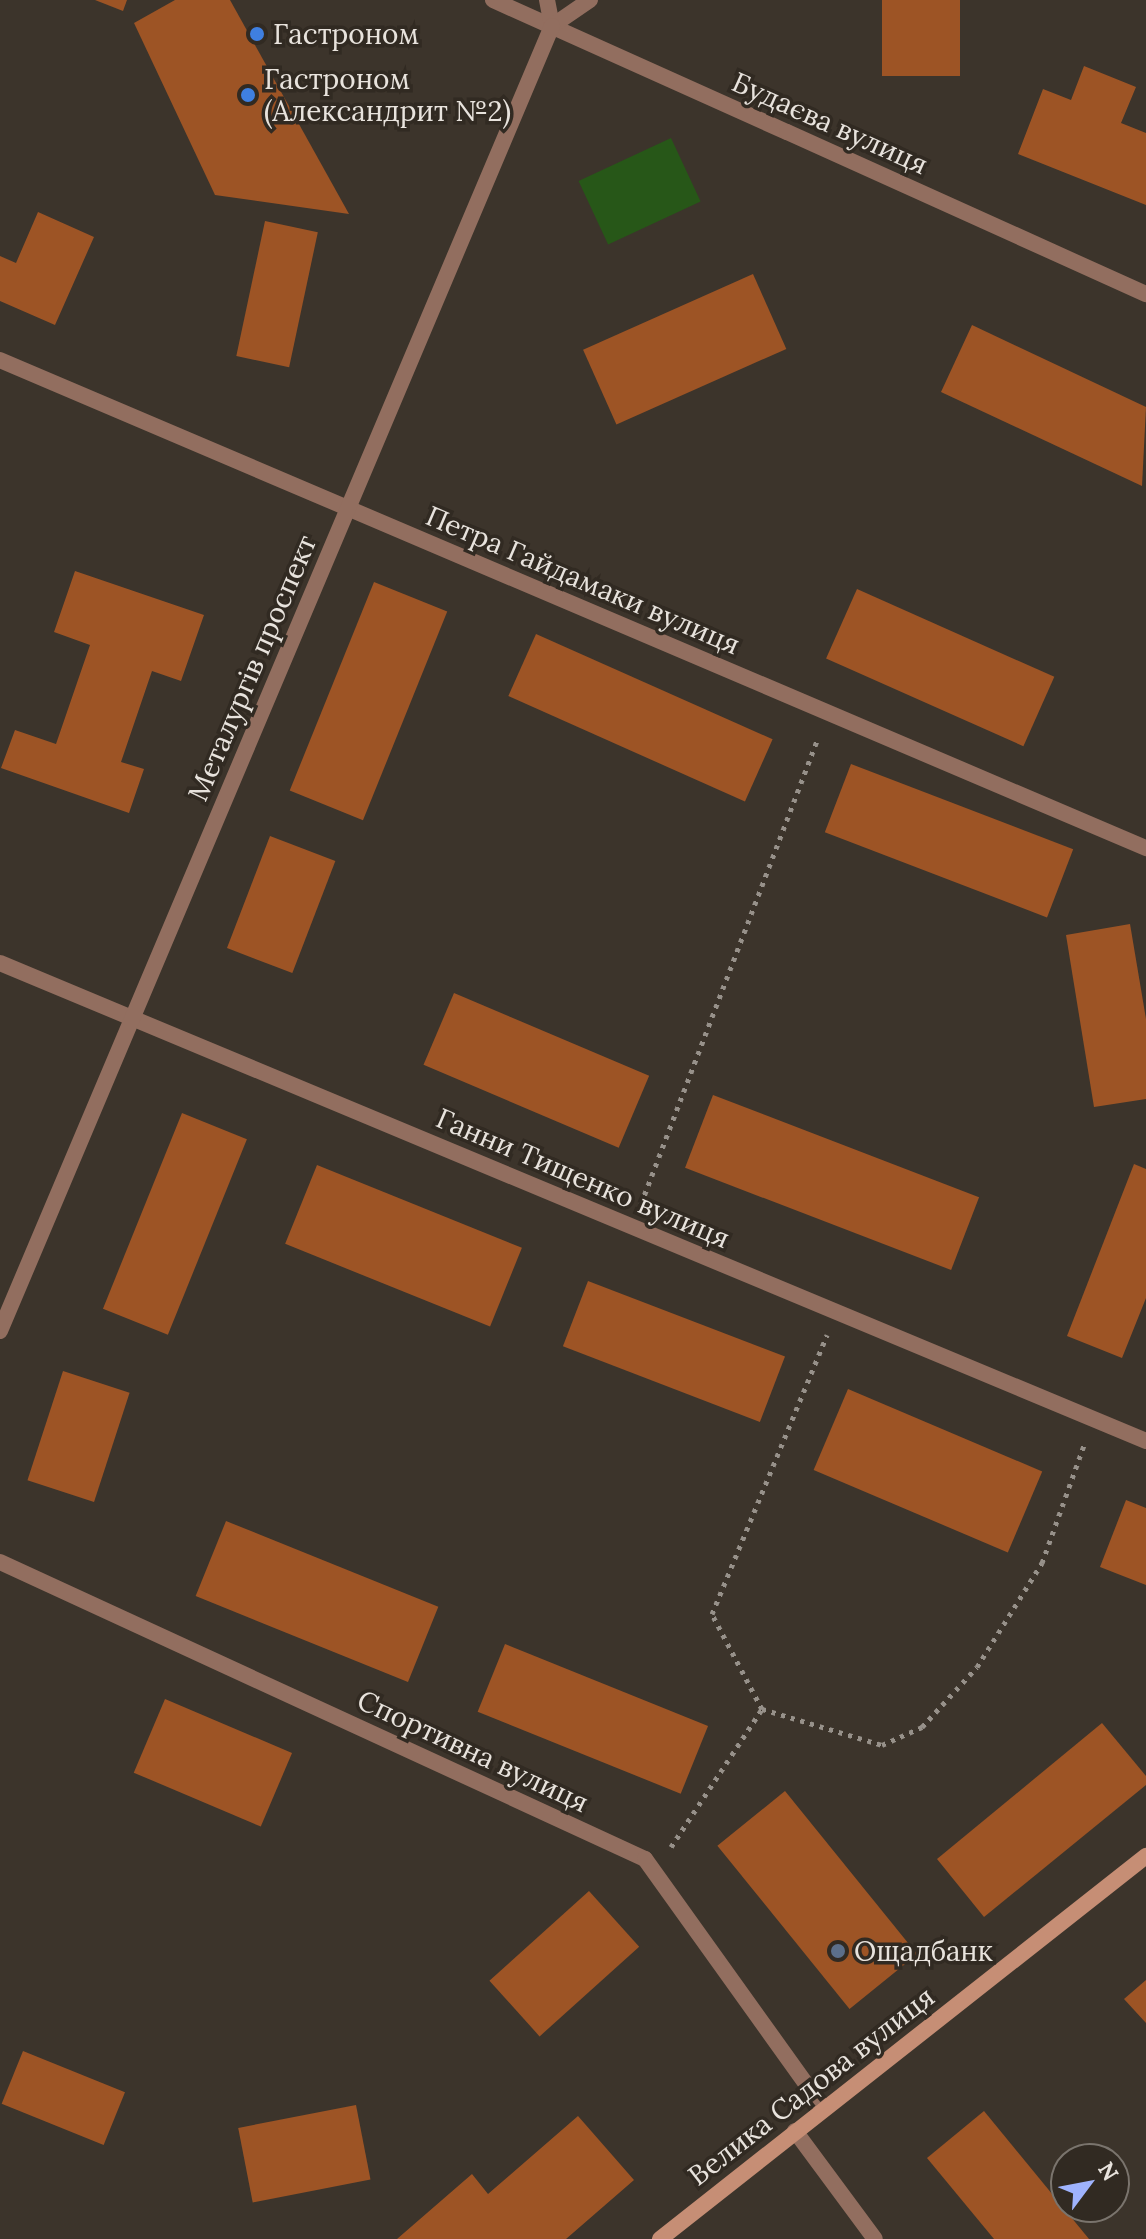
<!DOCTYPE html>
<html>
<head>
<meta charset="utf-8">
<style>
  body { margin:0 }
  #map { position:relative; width:1146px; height:2239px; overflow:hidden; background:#3c342b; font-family:Lora,serif }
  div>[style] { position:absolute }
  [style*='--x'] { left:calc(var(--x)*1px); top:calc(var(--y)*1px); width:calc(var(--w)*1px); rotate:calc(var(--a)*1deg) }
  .green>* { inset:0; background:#275718; transform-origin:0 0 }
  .building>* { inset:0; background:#9d5425; transform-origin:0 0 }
  .path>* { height:5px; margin-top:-2.5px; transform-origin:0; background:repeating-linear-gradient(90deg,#97918a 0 4px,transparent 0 10px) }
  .lane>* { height:16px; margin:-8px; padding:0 8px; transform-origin:8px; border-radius:8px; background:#926e5f }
  .street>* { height:16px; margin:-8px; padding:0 8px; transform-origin:8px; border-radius:8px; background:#926e5f }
  .secondary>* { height:16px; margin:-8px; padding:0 8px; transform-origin:8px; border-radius:8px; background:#c68e75 }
  .dots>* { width:22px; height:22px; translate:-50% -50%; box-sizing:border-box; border:4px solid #312a22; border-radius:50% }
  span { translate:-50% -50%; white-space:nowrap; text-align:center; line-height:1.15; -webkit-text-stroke:7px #312a22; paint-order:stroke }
  .poi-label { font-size:28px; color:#e8e3dd }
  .left { translate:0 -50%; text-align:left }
  .street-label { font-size:28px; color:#e8e3dd }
  .north { position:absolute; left:1050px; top:2143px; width:80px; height:80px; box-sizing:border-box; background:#312a22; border:2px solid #7a746d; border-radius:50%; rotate:58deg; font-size:22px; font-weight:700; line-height:32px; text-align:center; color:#e8e3dd }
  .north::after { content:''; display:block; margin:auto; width:28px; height:36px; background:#9fb3fd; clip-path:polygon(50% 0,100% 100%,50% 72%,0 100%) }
</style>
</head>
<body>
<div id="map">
  <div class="green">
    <i style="left:671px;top:138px;width:70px;height:102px;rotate:65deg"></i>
  </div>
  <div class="building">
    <i style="clip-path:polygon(95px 0,127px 0,123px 11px)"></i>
    <i style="clip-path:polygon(175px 0,230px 0,349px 214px,215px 195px,134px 23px)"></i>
    <i style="left:882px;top:0;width:78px;height:76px"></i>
    <i style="clip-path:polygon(1084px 66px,1136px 87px,1121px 123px,1146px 133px,1146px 205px,1018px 154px,1043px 89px,1071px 100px)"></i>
    <i style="clip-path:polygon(38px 212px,94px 237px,55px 325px,0 301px,0 256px,16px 263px)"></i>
    <i style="left:265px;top:221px;width:54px;height:138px;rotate:12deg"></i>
    <i style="left:753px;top:274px;width:82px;height:186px;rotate:66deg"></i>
    <i style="clip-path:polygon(972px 325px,1146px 407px,1142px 486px,941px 392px)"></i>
    <i style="clip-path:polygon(75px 571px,204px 615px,181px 681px,152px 671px,121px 762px,144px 769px,129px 813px,1px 768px,15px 730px,56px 744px,90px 645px,54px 632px)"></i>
    <i style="left:374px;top:582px;width:79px;height:225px;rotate:22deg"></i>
    <i style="left:857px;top:589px;width:216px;height:76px;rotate:24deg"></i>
    <i style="left:536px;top:634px;width:259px;height:68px;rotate:24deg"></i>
    <i style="left:851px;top:764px;width:238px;height:73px;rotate:21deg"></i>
    <i style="left:270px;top:836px;width:70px;height:120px;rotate:21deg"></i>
    <i style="clip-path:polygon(1130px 924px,1146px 1019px,1146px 1099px,1094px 1107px,1066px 935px)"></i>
    <i style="left:454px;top:993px;width:212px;height:78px;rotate:23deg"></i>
    <i style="left:713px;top:1095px;width:285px;height:78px;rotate:21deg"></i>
    <i style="left:182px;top:1113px;width:70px;height:211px;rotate:22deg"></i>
    <i style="clip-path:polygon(1134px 1164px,1146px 1169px,1146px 1298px,1122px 1358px,1067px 1336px)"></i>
    <i style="left:317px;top:1165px;width:221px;height:85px;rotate:22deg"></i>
    <i style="left:588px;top:1281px;width:211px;height:70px;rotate:21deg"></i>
    <i style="left:63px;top:1371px;width:70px;height:115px;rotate:18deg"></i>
    <i style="left:848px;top:1389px;width:211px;height:88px;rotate:23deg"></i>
    <i style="clip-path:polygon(1126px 1500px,1146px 1508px,1146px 1585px,1100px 1567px)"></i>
    <i style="left:226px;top:1521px;width:229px;height:81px;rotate:22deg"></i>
    <i style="left:505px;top:1644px;width:219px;height:73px;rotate:22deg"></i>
    <i style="left:165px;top:1699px;width:138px;height:80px;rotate:23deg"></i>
    <i style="clip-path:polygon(1102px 1723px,1146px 1776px,1146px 1785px,984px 1917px,937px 1859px)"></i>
    <i style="left:785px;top:1791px;width:210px;height:87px;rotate:51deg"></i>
    <i style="left:589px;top:1891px;width:75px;height:134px;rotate:48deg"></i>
    <i style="clip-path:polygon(1146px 1980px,1146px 2023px,1124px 1999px)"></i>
    <i style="left:23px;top:2051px;width:110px;height:57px;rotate:22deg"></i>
    <i style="left:356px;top:2105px;width:76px;height:120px;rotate:79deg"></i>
    <i style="clip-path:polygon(984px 2111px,1089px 2239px,994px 2239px,927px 2158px)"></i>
    <i style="clip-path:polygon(578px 2116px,634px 2180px,566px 2239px,397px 2239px,472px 2174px,488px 2194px)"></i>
  </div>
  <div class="path">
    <i style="--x:641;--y:1204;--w:498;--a:-69.2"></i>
    <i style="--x:762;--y:1709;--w:125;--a:16.7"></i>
    <i style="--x:882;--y:1745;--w:44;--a:-24.2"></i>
    <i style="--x:922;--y:1727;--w:81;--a:-47.5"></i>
    <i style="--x:977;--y:1667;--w:123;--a:-58"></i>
    <i style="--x:1042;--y:1563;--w:125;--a:-70.4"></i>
    <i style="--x:671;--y:1847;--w:165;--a:-56.6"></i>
    <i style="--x:762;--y:1709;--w:107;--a:-117.8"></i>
    <i style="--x:712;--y:1614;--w:302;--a:-67.6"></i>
  </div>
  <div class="lane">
    <i style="--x:493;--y:0;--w:322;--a:24.2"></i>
  </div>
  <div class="street">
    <i style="--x:547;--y:0;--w:26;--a:79"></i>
    <i style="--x:552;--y:26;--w:46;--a:-34.4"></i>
    <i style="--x:787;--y:132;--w:394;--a:24.3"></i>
    <i style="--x:0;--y:360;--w:1246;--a:23.07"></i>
    <i style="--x:0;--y:963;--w:1242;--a:22.64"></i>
    <i style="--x:0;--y:1331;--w:1417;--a:-67.07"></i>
    <i style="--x:0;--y:1562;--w:710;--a:24.72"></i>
    <i style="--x:645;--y:1859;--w:307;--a:54.4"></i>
    <i style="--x:795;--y:2131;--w:134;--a:53.5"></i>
  </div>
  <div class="secondary">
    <i style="--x:660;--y:2239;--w:619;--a:-38.24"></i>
  </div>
  <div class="dots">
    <i style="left:257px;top:34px;background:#3f7fe0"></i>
    <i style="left:248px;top:95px;background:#3f7fe0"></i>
    <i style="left:838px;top:1951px;background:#5c6f8a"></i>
  </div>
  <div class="poi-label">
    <span class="left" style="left:273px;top:34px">Гастроном</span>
    <span class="left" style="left:264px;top:95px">Гастроном<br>(Александрит №2)</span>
    <span class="left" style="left:854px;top:1951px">Ощадбанк</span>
  </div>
  <div class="street-label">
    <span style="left:830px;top:123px;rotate:24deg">Будаєва вулиця</span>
    <span style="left:583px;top:580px;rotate:23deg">Петра Гайдамаки вулиця</span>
    <span style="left:252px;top:668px;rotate:-67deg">Металургів проспект</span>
    <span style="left:583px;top:1178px;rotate:23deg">Ганни Тищенко вулиця</span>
    <span style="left:473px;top:1751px;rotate:25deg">Спортивна вулиця</span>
    <span style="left:811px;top:2086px;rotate:-38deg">Велика Садова вулиця</span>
  </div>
  <div class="north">N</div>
</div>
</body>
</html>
